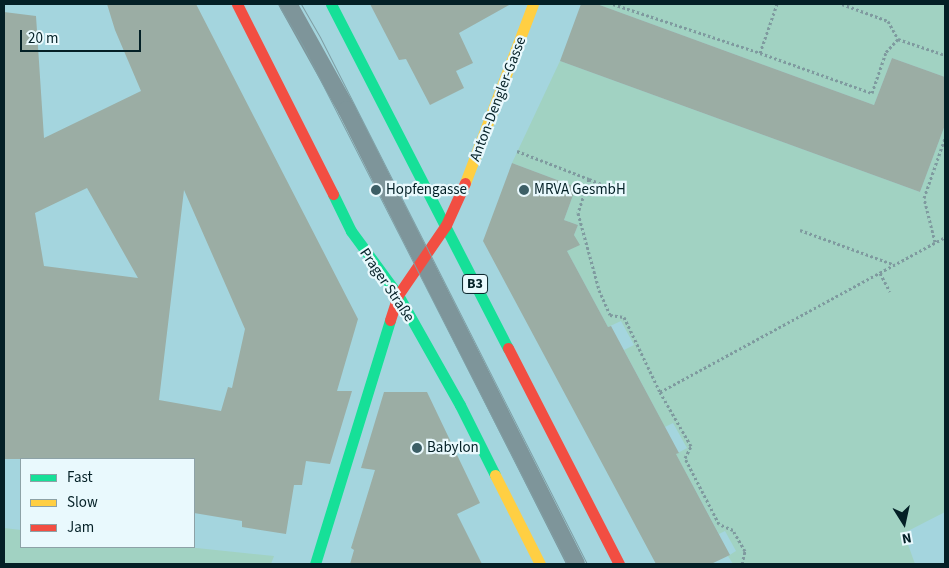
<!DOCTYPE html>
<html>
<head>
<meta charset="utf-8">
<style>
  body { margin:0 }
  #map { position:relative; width:949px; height:568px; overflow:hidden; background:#a4d5de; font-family:"Source Sans 3",sans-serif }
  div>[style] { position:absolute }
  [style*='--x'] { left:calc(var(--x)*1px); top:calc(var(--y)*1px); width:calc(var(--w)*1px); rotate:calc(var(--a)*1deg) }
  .green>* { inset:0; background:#a1d2c2 }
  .building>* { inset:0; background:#9bada4 }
  .path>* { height:3px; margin-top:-1.5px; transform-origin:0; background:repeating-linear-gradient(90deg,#7f9a9f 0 2.5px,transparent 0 5px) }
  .lane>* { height:18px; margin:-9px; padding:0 9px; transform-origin:9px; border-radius:9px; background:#7e959a }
  .fast>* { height:11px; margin:-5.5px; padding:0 5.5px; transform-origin:5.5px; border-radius:5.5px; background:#16e098 }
  .slow>* { height:11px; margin:-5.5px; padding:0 5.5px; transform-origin:5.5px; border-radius:5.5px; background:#ffcf43 }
  .jam>* { height:11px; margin:-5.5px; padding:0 5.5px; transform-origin:5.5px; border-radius:5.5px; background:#f24e42 }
  .tram>* { height:1px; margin:-0.5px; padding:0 0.5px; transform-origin:0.5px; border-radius:0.5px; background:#7f9ea4 }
  .dots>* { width:14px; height:14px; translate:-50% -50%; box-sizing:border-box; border:2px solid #e9f9fd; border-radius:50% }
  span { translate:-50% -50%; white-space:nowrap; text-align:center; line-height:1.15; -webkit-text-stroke:4.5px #e9f9fd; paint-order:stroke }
  .shield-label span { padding:1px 4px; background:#e9f9fd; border:1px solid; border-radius:4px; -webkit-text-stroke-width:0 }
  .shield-label { font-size:14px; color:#042026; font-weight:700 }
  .street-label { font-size:15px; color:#042026 }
  .poi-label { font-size:15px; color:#042026 }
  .left { translate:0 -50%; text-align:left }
  .frame { position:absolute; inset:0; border:5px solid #042026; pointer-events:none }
  .legend { position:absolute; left:20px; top:458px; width:175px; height:90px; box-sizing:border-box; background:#e9f9fd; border:1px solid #8da2a7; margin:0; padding:6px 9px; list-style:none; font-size:15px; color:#042026 }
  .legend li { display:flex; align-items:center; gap:10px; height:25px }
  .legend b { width:25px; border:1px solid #8da2a7 }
  .north { position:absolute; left:879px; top:498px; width:50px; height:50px; -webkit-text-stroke:4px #e9f9fd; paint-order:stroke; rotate:170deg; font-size:14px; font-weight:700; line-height:20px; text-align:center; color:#042026 }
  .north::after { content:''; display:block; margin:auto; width:18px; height:22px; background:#042026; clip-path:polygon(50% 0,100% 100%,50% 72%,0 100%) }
  .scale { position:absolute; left:20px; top:30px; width:121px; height:22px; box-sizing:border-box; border:2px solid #042026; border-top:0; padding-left:6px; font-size:15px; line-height:18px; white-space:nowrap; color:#042026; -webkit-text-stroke:4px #e9f9fd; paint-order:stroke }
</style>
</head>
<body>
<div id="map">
  <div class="green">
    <i style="clip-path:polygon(597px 4px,945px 4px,945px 77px,892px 58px,874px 105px)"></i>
    <i style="clip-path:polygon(560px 61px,920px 192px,945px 125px,945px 512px,904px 533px,915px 564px,733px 564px,728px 556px,736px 551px,725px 531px,719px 534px,676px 454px,687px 448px,673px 423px,665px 427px,624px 350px,634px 345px,621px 321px,608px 327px,567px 251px,579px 245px,574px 235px,578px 225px,564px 220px,576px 187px,512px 163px)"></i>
    <i style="clip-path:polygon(4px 528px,21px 530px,21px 547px,187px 547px,274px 556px,271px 564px,4px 564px)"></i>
  </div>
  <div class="building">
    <i style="clip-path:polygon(evenodd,107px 4px,196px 4px,358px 319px,337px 391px,352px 391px,330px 464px,306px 461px,302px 485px,294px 485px,286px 534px,242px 527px,242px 521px,194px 513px,194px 459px,4px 459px,4px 12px,36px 16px,44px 138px,141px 91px,115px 30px,107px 4px,87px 188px,138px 278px,44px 266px,35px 213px,87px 188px,107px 4px,184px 190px,245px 329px,232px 388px,228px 387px,221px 411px,159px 400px,184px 190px)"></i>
    <i style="clip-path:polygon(370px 4px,511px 4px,459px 33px,473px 63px,456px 71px,464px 88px,430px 105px,406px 59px,399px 60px)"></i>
    <i style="clip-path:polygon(581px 4px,597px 4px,874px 105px,892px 58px,945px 77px,945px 125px,920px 192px,560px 61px)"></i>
    <i style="clip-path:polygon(512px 163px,576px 187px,564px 220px,578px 225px,574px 235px,580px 245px,567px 251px,608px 327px,611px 326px,679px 453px,676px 454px,730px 555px,711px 564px,656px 564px,483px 241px)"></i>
    <i style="clip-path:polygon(384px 392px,427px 392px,480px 503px,457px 514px,482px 564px,350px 564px,354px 550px,351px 548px,375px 470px,361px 468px)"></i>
  </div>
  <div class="path">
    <i style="--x:613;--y:4;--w:155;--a:18.4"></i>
    <i style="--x:760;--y:53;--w:52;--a:-70.9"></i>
    <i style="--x:842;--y:4;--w:49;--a:20.3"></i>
    <i style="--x:888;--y:21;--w:21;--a:61"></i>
    <i style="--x:898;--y:39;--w:50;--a:18.8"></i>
    <i style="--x:760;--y:53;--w:119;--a:19.7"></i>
    <i style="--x:872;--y:93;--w:43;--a:-71.1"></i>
    <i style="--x:886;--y:52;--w:18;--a:-47"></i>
    <i style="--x:517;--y:151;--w:77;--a:21.3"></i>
    <i style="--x:589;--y:179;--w:36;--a:108"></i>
    <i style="--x:578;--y:213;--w:80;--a:74.7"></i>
    <i style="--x:599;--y:290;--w:27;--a:66"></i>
    <i style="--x:610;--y:315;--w:14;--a:8"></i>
    <i style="--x:624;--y:317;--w:83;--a:64.4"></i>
    <i style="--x:589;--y:179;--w:27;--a:22"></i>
    <i style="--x:800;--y:230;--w:101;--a:20.2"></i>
    <i style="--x:935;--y:242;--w:45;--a:-104"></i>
    <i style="--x:924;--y:198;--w:64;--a:-70.7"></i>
    <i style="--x:880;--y:273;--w:21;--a:62"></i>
    <i style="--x:742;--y:564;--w:13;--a:-77"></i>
    <i style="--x:745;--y:551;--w:24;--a:-120"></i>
    <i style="--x:733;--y:530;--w:15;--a:-157"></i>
    <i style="--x:719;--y:524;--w:74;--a:-117.3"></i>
    <i style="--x:685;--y:458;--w:13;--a:-63"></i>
    <i style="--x:691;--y:446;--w:62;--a:-119.9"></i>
    <i style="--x:660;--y:392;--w:324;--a:-28.5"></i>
  </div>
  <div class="lane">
    <i style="--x:288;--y:4;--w:121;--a:60.9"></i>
    <i style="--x:347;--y:110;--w:508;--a:63.23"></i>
  </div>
  <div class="fast">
    <i style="--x:331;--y:4;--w:387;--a:62.8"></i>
    <i style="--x:333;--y:194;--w:41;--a:64.1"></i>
    <i style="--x:351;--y:231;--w:79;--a:53.7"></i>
    <i style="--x:398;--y:295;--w:126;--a:60.6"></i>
    <i style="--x:460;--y:405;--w:78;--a:63.4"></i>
    <i style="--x:315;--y:564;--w:255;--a:-72.9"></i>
  </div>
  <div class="slow">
    <i style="--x:465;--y:183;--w:191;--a:-69.2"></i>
    <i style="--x:495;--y:475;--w:100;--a:63.2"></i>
  </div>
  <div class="jam">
    <i style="--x:237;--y:4;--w:213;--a:63.2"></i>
    <i style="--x:390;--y:320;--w:26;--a:-72"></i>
    <i style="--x:398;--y:295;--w:85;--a:-55.6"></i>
    <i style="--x:446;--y:225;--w:46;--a:-65.7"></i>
    <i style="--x:508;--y:348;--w:243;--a:62.8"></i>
  </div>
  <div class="tram">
    <i style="--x:278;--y:4;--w:49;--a:59.2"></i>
    <i style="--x:303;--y:46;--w:581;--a:62.99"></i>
    <i style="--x:301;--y:4;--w:38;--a:60"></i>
    <i style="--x:320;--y:37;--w:591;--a:63.13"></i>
  </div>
  <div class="dots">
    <i style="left:376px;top:190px;background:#3c5f66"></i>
    <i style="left:524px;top:190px;background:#3c5f66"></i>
    <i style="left:417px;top:448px;background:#3c5f66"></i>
  </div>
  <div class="shield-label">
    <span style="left:475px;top:284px">B3</span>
  </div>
  <div class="street-label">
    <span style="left:498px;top:99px;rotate:-69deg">Anton-Dengler-Gasse</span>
    <span style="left:387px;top:285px;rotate:56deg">Prager Straße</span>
  </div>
  <div class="poi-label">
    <span class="left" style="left:386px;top:190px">Hopfengasse</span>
    <span class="left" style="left:534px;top:190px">MRVA GesmbH</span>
    <span class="left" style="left:427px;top:448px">Babylon</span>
  </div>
  <div class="frame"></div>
  <ul class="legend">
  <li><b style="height:6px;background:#16e098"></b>Fast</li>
  <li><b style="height:6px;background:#ffcf43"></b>Slow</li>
  <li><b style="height:6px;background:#f24e42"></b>Jam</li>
  </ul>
  <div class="north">N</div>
  <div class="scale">20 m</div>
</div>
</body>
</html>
